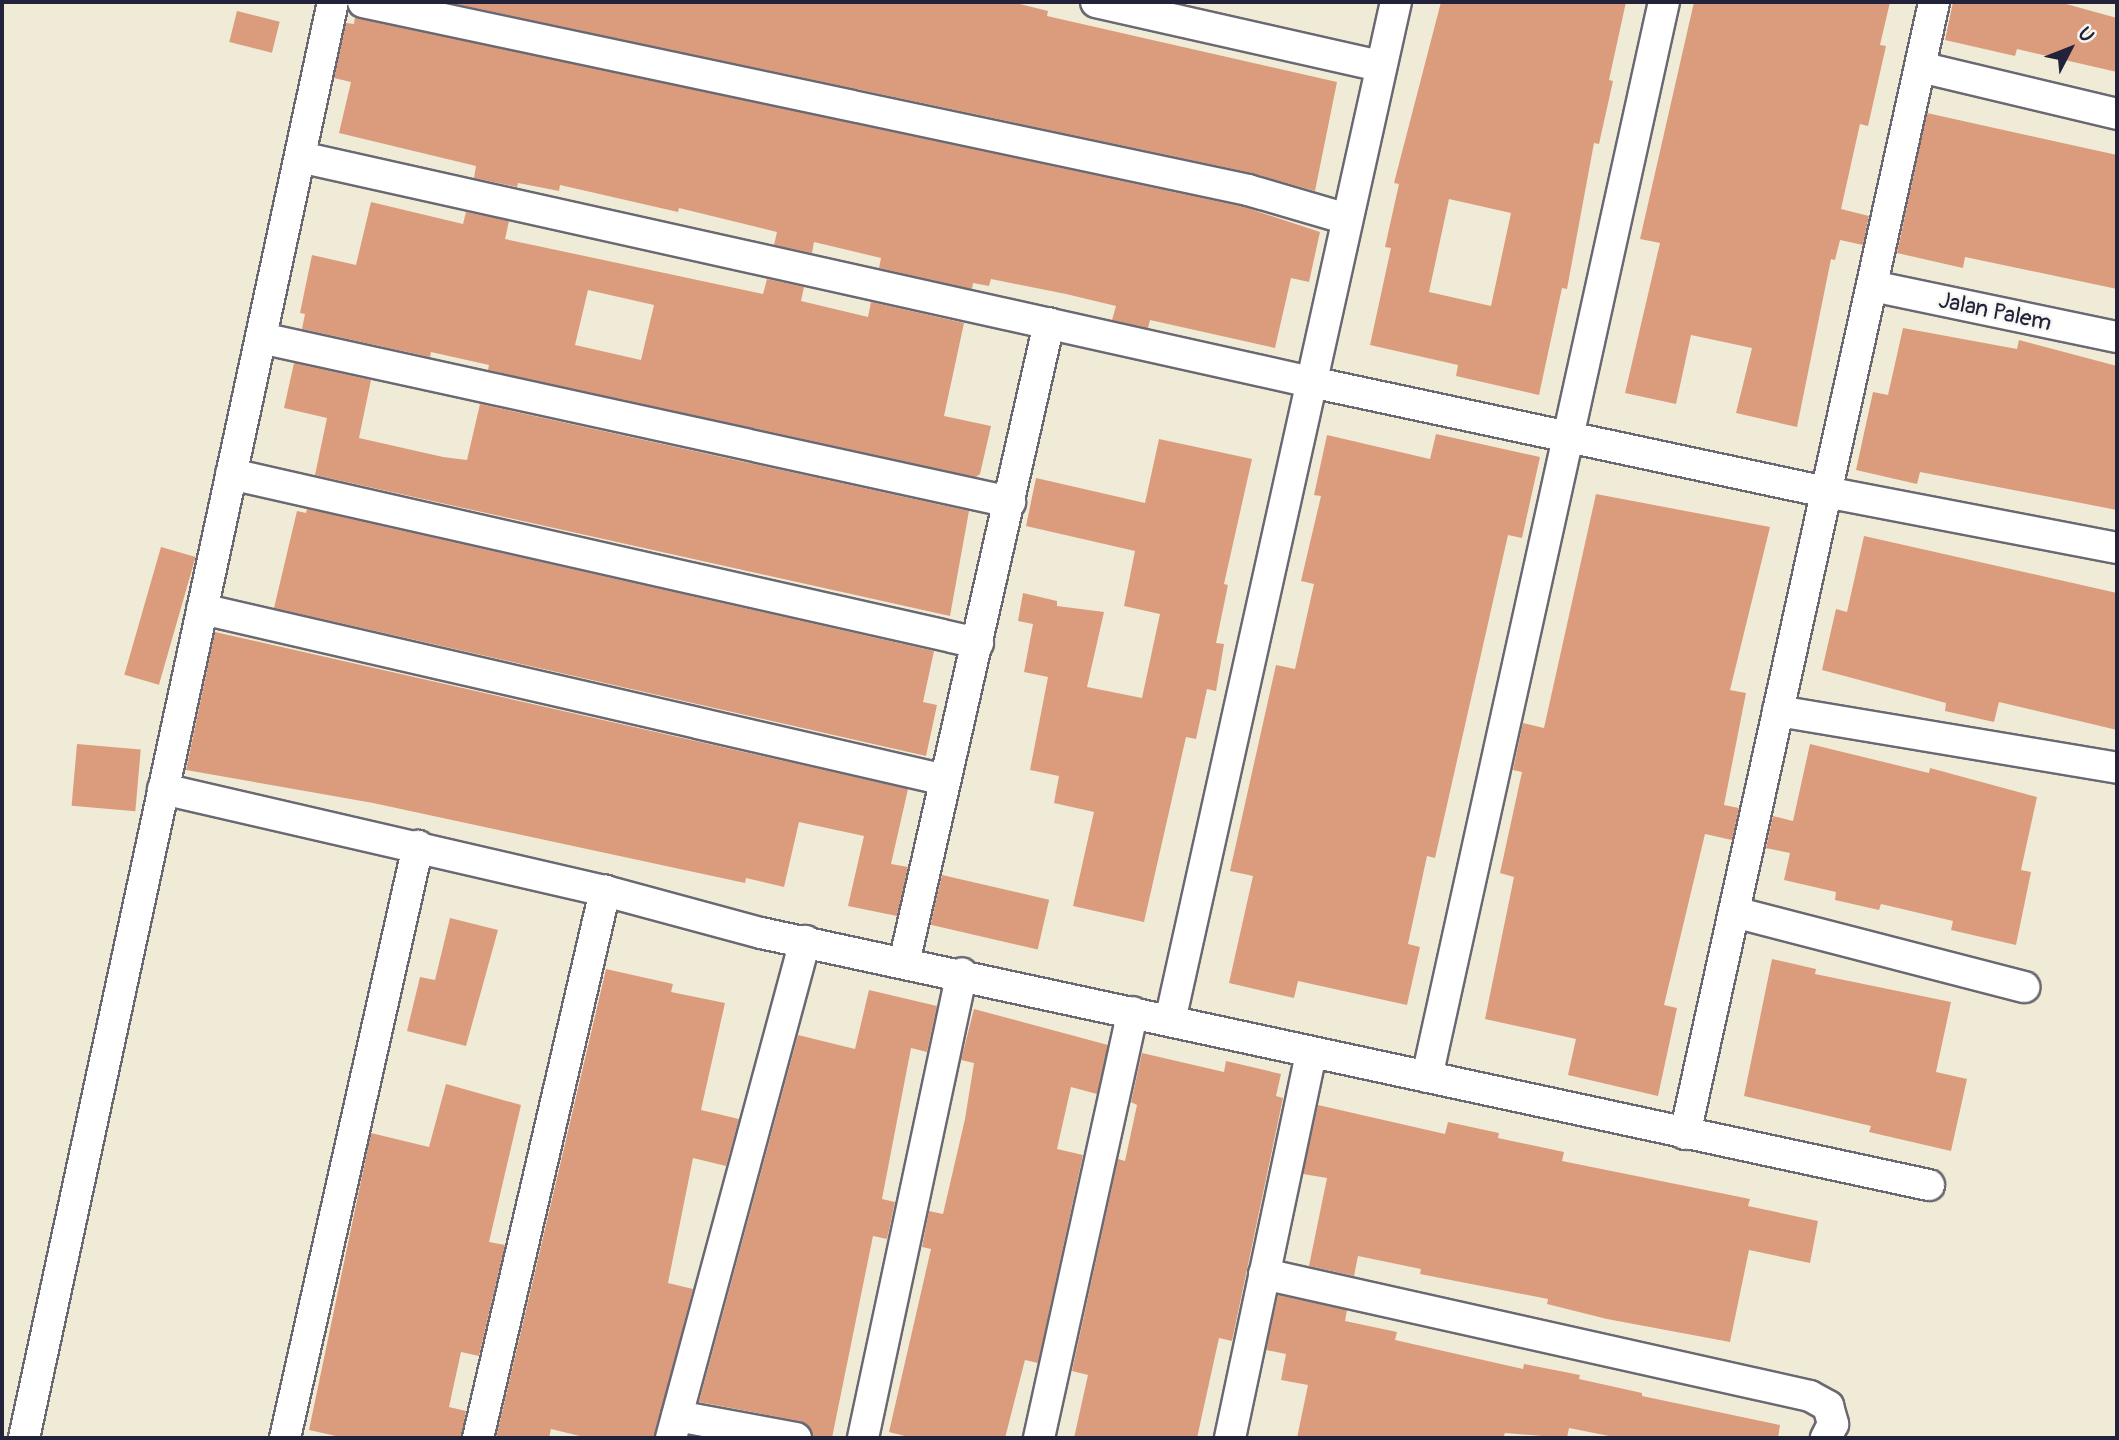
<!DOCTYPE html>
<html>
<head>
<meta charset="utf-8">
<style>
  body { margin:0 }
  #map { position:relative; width:2119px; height:1440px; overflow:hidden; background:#f0ebd7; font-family:Pangolin,sans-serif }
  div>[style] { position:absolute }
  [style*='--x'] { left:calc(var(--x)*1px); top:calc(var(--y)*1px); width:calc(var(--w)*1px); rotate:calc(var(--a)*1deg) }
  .building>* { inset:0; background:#db9c7d; transform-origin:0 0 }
  .roads { filter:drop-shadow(2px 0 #6a6872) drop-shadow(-2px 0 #6a6872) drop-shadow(0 2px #6a6872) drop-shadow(0 -2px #6a6872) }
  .minor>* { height:30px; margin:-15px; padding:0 15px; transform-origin:15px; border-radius:15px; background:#fff }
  span { translate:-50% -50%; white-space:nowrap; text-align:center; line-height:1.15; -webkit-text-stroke:5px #f6f6f2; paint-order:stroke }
  .street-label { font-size:23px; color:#22223b }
  .frame { position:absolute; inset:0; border:4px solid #22223b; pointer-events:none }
  .north { position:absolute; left:2035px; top:14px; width:70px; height:70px; -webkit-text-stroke:5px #f6f6f2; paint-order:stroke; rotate:48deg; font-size:19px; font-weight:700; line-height:28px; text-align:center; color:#22223b }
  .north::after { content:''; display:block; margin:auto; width:24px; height:32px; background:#22223b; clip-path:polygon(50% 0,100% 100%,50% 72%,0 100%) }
</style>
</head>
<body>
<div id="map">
  <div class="building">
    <i style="clip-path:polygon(446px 2px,1012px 2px,1048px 11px,1047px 16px,1337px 82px,1315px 191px,1252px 173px)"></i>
    <i style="clip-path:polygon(evenodd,1441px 2px,1626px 2px,1609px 80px,1613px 81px,1599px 144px,1594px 143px,1567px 289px,1562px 288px,1539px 395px,1456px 376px,1458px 365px,1370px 345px,1391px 248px,1385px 247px,1399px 184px,1394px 183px,1441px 2px,1449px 199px,1511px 213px,1491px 306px,1429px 292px,1449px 199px)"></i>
    <i style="clip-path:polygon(1694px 2px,1890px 2px,1880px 45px,1886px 46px,1868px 126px,1860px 124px,1841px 209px,1869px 216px,1863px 245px,1840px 240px,1835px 260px,1831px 259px,1797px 427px,1736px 413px,1752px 348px,1691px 335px,1676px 404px,1625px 393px,1660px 243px,1640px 239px)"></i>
    <i style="clip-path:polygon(1953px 2px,2059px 2px,2117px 18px,2117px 72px,2017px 49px,2015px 56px,1945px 40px)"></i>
    <i style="left:237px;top:11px;width:44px;height:32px;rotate:14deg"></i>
    <i style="clip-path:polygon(355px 17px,1244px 207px,1320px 232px,1309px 282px,1291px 278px,1275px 348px,1150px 320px,1148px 328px,1112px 320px,1116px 306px,1066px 294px,991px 279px,989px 286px,973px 283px,972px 289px,879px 268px,881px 258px,814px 242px,812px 253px,774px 245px,777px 232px,679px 208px,678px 212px,560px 185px,559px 191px,518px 183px,517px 187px,474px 178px,476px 166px,339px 133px,351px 82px,334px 78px,346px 23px,354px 24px)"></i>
    <i style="clip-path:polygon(1927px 113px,2117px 155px,2117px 289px,1965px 257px,1963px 268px,1897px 253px)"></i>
    <i style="clip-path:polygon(evenodd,371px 202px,463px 224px,466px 212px,509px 221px,505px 239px,763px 294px,767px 279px,804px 287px,801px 301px,868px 317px,871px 302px,964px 323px,944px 416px,991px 426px,980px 474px,976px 477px,488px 370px,489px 365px,431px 352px,430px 357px,302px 329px,305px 314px,300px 313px,312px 255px,356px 265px,371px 202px,588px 290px,654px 305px,641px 360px,575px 345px,588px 290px)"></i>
    <i style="clip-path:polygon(1903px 328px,2017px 349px,2019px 340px,2117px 366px,2117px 510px,1920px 472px,1917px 484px,1856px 470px,1873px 392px,1888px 395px)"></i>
    <i style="clip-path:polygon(294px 363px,371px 380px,359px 438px,443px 457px,467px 460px,480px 404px,969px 511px,950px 616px,315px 475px,327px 418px,284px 408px)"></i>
    <i style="clip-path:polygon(1436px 434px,1540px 457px,1522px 538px,1508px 535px,1435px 858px,1427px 856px,1408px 944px,1420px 947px,1407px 1005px,1298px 981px,1294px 998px,1229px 983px,1253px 876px,1230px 871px,1276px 665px,1295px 669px,1314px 584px,1301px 581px,1321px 496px,1314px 495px,1327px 435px,1430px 459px)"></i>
    <i style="clip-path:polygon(1159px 439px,1252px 459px,1224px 584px,1228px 585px,1216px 643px,1224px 644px,1216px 691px,1207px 689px,1196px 739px,1186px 737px,1144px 922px,1073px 906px,1094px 812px,1054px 803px,1059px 776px,1030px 770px,1048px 677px,1024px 672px,1033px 624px,1018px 621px,1023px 593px,1057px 601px,1057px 606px,1104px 612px,1087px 687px,1142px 698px,1160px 614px,1124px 606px,1135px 551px,1026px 526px,1036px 478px,1145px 503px)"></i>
    <i style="clip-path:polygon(1596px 494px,1770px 527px,1730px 690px,1746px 693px,1724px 805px,1739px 808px,1732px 840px,1705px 834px,1664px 1005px,1677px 1008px,1658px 1096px,1568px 1075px,1576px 1039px,1485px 1019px,1514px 877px,1500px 873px,1522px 772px,1513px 770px,1523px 723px,1544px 728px)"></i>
    <i style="clip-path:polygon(307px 509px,934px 651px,923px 702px,937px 705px,926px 756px,274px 608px,297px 511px,306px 513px)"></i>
    <i style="clip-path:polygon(1864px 536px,2117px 593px,2117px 730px,1999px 702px,1994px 722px,1945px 711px,1946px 703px,1822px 670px,1836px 609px,1847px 612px)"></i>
    <i style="left:161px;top:547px;width:36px;height:133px;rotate:16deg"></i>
    <i style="clip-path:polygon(215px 632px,908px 789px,891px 864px,908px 867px,897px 916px,848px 906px,864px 836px,799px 822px,784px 887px,746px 878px,745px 883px,373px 803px,186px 770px)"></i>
    <i style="left:77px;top:744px;width:64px;height:62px;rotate:5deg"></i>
    <i style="clip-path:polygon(1810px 744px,1929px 773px,1930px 768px,2037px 797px,2021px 870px,2031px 872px,2016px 945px,1951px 930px,1953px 921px,1881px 904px,1879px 910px,1835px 900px,1836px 892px,1784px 880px,1790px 853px,1766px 848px,1773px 816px,1793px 821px)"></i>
    <i style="left:942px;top:875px;width:110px;height:51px;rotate:13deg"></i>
    <i style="clip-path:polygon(450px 918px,498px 930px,466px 1046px,407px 1031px,420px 977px,435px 980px)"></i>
    <i style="clip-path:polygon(1772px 959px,1816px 969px,1815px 974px,1951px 1002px,1936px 1072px,1967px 1079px,1951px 1151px,1869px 1132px,1871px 1126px,1744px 1096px)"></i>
    <i style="clip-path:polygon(606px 969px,673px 984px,671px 992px,725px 1003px,701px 1110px,739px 1119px,726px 1166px,693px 1158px,668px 1283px,693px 1289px,654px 1438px,588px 1438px,551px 1429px,549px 1438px,496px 1438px)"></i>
    <i style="clip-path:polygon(869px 990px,937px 1006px,927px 1052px,911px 1048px,882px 1199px,895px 1202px,887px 1239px,873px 1236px,832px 1438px,813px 1438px,808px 1425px,799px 1421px,699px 1402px,798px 1035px,855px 1049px)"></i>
    <i style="clip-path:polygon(974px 1009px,1108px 1045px,1097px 1094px,1071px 1087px,1057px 1149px,1083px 1155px,1038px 1363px,1025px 1360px,1005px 1438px,913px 1438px,889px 1432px,931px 1249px,922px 1247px,929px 1211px,943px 1214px,965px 1119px,974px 1063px,961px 1060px)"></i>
    <i style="clip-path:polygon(1142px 1053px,1224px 1072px,1226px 1061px,1281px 1074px,1276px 1096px,1283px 1098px,1232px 1341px,1219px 1338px,1197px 1438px,1074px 1438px,1088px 1375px,1072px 1371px,1118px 1159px,1125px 1161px,1137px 1105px,1131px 1102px)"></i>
    <i style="clip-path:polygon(446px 1084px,521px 1105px,489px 1242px,505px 1245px,479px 1356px,461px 1352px,449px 1407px,466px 1411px,461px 1438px,345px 1438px,309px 1430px,371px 1133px,429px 1147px)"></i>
    <i style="clip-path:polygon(1318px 1105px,1445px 1134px,1448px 1122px,1499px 1133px,1498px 1138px,1564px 1152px,1562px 1161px,1750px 1199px,1748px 1206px,1818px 1221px,1810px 1263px,1749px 1250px,1730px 1342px,1607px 1319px,1547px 1304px,1548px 1299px,1420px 1274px,1421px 1269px,1358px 1256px,1354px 1276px,1309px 1266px,1327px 1178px,1303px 1174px)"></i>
    <i style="clip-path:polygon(1278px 1295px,1347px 1310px,1345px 1321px,1397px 1332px,1395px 1340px,1523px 1369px,1524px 1364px,1580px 1375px,1579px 1379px,1642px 1393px,1642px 1396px,1780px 1425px,1778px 1438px,1619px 1438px,1569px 1428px,1567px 1438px,1505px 1433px,1503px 1438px,1297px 1438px,1308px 1385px,1281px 1380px,1286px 1354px,1266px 1350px)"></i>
  </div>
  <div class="roads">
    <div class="minor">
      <i style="--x:363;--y:2;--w:905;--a:11.99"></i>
      <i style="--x:1248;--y:190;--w:103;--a:16.3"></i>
      <i style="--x:1096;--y:2;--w:292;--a:12.7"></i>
      <i style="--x:1920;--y:67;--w:203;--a:13.4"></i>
      <i style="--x:300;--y:157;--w:1036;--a:12.55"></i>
      <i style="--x:1311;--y:382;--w:527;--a:12.06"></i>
      <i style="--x:1826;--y:492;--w:296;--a:10.9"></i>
      <i style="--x:1872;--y:286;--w:250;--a:11.8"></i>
      <i style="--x:261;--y:338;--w:767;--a:12.35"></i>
      <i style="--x:231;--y:474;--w:766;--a:12.75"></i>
      <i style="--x:202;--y:609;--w:762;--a:12.96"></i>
      <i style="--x:1778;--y:711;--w:344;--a:9.5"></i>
      <i style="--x:163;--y:789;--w:454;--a:13"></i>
      <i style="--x:605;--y:891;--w:162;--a:15.1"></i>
      <i style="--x:761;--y:933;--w:1195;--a:12.18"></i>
      <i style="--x:1734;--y:912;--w:300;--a:14.5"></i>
      <i style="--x:904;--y:963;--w:656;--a:-77.23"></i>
      <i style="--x:1170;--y:1021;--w:1044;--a:-77.5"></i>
      <i style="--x:1427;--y:1077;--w:1101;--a:-77.57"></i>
      <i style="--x:1685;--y:1134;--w:1159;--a:-77.59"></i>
      <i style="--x:1264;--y:1274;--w:559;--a:12.6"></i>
      <i style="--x:1810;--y:1396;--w:21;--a:29"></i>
      <i style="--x:1828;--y:1406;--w:19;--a:74"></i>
      <i style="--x:1833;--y:1424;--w:16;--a:117"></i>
      <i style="--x:677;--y:1416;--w:121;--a:10.5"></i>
      <i style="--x:24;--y:1438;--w:1469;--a:-77.86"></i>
      <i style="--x:285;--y:1438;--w:607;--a:-77.34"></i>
      <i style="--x:478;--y:1438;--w:562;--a:-76.93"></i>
      <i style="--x:671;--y:1438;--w:515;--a:-74.91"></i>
      <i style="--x:863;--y:1438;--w:475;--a:-78"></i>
      <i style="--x:1039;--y:1438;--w:436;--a:-77.6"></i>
      <i style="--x:1230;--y:1438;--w:394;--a:-78.1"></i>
    </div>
  </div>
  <div class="street-label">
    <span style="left:1995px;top:312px;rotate:12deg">Jalan Palem</span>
  </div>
  <div class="frame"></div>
  <div class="north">U</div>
</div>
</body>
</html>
